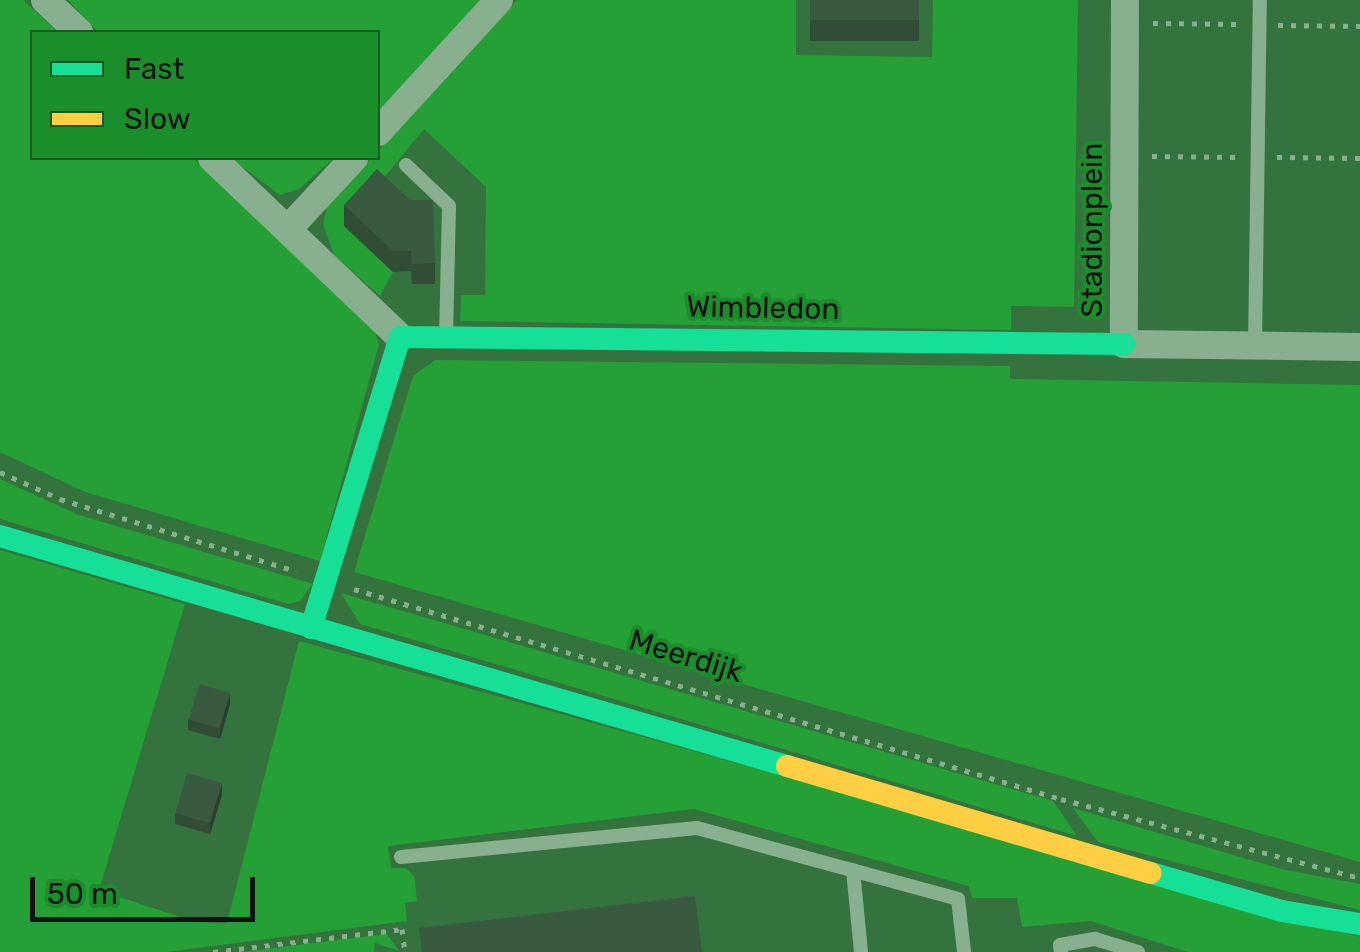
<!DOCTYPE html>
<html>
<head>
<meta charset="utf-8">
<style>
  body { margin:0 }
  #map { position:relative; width:1360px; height:952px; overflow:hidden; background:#34733d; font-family:Rubik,sans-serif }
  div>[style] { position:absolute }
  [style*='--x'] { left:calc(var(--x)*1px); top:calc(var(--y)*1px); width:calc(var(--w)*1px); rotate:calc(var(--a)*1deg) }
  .green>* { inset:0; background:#24a036 }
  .path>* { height:5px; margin-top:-2.5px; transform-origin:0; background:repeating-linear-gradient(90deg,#88b08e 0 5px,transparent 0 13px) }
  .lane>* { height:14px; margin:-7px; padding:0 7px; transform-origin:7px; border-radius:7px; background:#88b08e }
  .street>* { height:28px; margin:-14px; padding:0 14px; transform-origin:14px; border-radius:14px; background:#88b08e }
  .fast>* { height:22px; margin:-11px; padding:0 11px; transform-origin:11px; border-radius:11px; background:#16e098 }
  .slow>* { height:22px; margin:-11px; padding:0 11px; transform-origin:11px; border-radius:11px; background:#ffcf43 }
  .wall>* { inset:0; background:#314d35; transform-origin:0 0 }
  .shaded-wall>* { inset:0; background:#283f2b }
  .building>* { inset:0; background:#395a3e; transform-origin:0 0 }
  span { translate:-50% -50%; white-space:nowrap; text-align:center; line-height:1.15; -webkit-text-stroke:8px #198e2b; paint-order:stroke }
  .street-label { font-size:30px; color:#111 }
  .legend { position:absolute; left:30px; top:30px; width:350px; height:130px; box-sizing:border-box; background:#198e2b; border:2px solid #165c21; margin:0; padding:12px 18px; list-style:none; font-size:30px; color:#111 }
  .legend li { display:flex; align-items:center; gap:20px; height:50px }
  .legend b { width:50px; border:2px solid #165c21 }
  .scale { position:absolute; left:30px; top:877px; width:225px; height:45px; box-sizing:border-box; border:5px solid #111; border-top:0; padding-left:12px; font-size:30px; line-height:35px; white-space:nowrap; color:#111; -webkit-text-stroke:8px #198e2b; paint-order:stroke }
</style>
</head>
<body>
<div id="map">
  <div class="green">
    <i style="clip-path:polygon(0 0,23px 0,58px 32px,32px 32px,32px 158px,193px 158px,375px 332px,379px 344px,320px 561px,85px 492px,0 452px)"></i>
    <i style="clip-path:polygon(68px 0,481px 0,378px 111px,378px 32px,98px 32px)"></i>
    <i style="clip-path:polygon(517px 0,796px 0,796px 55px,932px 57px,933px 0,1078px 0,1074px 307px,1011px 306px,1011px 330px,460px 321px,461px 295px,485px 295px,486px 187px,424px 129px,344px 226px,393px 272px,380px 296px,334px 255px,323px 224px,327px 206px)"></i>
    <i style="clip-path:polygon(230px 158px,334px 158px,299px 189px,280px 195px)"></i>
    <i style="clip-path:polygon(435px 360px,1010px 366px,1010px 379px,1360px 385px,1360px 862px,354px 572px,413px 376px)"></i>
    <i style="clip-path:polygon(0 479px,79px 515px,313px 584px,300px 601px,288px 604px,0 519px)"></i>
    <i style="clip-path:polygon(0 550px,185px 604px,99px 890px,195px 922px,227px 923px,299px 641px,1360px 937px,1360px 952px,1187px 952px,1091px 921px,1022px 927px,1017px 898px,972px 898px,969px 886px,694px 809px,388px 846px,391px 868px,406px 868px,414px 876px,417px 901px,405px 903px,407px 921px,166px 952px,0 952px)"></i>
    <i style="clip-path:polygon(341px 593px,1053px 801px,1077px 836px,360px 624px)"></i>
    <i style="clip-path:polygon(1073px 808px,1281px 869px,1360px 884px,1360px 910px,1098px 842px)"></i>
    <i style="clip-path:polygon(387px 934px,399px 951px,375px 943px,374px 952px,241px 952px)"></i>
  </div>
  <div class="path">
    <i style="--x:1153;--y:23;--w:84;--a:0.7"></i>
    <i style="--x:1278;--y:25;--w:82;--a:0.7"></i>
    <i style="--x:1152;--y:156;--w:84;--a:0.7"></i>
    <i style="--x:1277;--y:157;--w:83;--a:0.7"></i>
    <i style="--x:0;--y:472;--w:66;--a:24.2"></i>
    <i style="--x:60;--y:499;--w:247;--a:17"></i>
    <i style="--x:354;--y:589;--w:738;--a:16.54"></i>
    <i style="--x:1061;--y:799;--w:309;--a:14.8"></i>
    <i style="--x:213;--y:952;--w:190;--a:-6.9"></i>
    <i style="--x:402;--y:929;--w:23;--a:83"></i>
  </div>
  <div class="lane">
    <i style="--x:406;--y:165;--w:59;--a:43.6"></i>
    <i style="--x:449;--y:206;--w:130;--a:91.3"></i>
    <i style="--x:1255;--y:346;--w:346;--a:-89.2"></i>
    <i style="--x:401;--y:857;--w:297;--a:-5.6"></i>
    <i style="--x:697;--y:828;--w:270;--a:15.2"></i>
    <i style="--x:958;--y:899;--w:53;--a:83.5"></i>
    <i style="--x:853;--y:870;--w:82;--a:84.4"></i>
    <i style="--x:1061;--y:952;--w:7;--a:-98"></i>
    <i style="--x:1060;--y:945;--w:36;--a:-10"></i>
    <i style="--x:1095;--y:939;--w:45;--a:16.8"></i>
  </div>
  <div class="street">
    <i style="--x:45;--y:0;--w:47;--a:43.3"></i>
    <i style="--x:1125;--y:0;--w:344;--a:90.2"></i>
    <i style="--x:1124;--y:344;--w:236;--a:0.7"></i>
    <i style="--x:378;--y:132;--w:179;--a:-47.5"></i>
    <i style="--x:212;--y:158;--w:260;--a:43.6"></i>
    <i style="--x:288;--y:229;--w:97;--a:-47.1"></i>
  </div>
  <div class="fast">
    <i style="--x:0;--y:536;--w:820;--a:16.29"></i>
    <i style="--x:311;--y:628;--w:304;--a:-73"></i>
    <i style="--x:400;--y:337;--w:724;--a:0.55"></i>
    <i style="--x:1151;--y:873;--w:136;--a:16.2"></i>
    <i style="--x:1282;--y:911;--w:79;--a:9.5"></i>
  </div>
  <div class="slow">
    <i style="--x:787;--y:766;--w:379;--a:16.4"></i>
  </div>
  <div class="wall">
    <i style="left:810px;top:0;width:109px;height:41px"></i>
    <i style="clip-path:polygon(344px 205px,435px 263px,435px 284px,412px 284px,411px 271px,393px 272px,344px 226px)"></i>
    <i style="clip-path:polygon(230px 704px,220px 739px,188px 730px,188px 719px)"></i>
    <i style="clip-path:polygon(222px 794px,210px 834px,175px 824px,175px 813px)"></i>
  </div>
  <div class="shaded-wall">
    <i style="clip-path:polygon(230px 693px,230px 704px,220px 739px,220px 728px)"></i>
    <i style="clip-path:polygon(222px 783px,222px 794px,210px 834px,210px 823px)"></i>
  </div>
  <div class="building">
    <i style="left:810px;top:0;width:109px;height:20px"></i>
    <i style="clip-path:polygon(377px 169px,410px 200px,433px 200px,435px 263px,412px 264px,411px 251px,393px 251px,344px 205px)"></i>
    <i style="left:199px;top:684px;width:32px;height:37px;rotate:16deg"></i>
    <i style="left:187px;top:773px;width:36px;height:42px;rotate:16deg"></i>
    <i style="clip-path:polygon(695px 896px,702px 952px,422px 952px,419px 928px)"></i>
  </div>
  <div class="street-label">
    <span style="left:1092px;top:230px;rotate:-90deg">Stadionplein</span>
    <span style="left:763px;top:308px;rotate:1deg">Wimbledon</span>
    <span style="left:686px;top:656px;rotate:17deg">Meerdijk</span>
  </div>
  <ul class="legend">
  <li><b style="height:12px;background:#16e098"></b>Fast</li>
  <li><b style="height:12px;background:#ffcf43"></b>Slow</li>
  </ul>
  <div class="scale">50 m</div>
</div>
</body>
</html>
